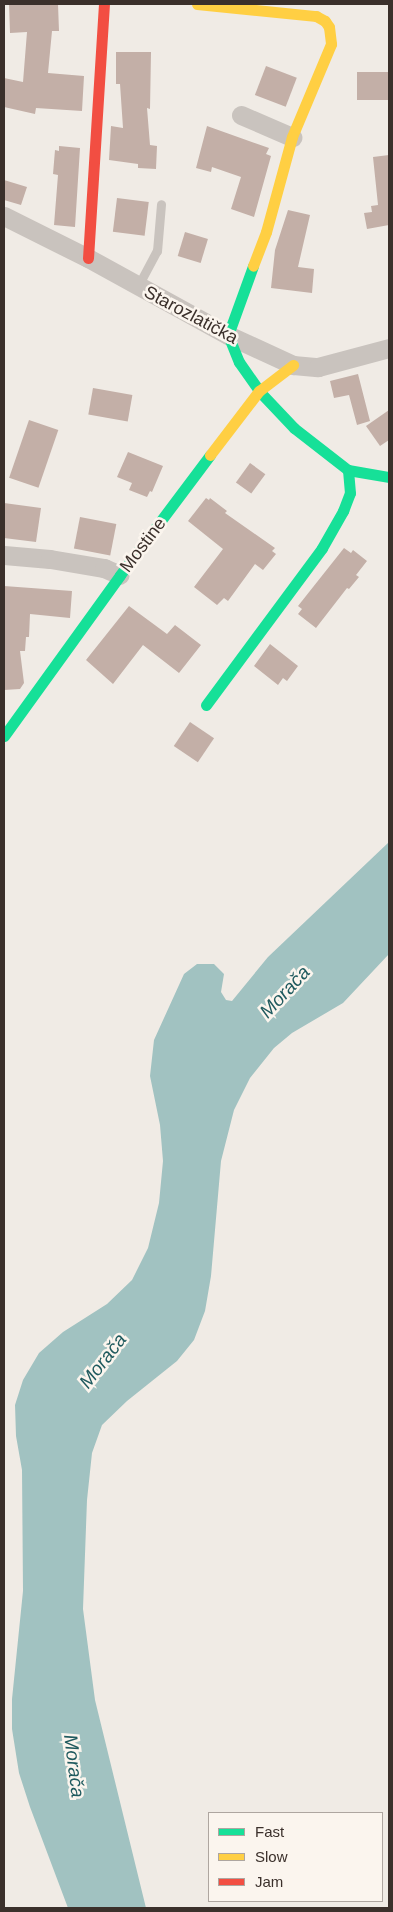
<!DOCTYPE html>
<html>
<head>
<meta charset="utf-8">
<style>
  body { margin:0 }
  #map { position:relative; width:393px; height:1912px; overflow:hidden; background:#f0ebe5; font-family:Arial,sans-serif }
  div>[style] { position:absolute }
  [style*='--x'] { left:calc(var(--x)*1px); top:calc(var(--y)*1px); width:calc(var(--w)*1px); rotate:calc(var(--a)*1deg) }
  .water>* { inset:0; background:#a1c2c1 }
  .building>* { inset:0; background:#c3afa7; transform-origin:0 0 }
  .lane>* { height:9px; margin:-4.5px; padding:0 4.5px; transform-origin:4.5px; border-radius:4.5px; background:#c9c3be }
  .street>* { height:19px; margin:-9.5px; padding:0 9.5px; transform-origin:9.5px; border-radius:9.5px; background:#c9c3be }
  .fast>* { height:11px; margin:-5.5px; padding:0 5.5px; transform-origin:5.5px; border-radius:5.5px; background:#16e098 }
  .slow>* { height:11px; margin:-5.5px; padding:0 5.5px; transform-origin:5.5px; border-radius:5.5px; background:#ffcf43 }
  .jam>* { height:11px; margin:-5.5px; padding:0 5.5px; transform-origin:5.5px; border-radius:5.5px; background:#f24e42 }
  span { translate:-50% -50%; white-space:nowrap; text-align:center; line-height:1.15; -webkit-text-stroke:5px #fbf5ee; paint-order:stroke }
  .street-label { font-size:18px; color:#3b302b }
  .water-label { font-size:19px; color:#1f5a5e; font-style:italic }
  .frame { position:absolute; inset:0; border:5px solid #3b302b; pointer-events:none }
  .legend { position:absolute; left:208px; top:1812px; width:175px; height:90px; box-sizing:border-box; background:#fbf5ee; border:1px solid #aea6a0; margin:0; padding:6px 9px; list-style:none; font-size:15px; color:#3b302b }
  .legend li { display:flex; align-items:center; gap:10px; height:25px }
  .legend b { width:25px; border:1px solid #aea6a0 }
</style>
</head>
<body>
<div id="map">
  <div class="water">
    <i style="clip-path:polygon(389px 842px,389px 954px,343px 1003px,292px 1033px,274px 1048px,250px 1078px,234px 1110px,221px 1161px,211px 1276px,205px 1311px,194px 1340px,177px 1361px,127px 1401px,102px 1425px,92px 1453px,87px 1500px,83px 1609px,95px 1700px,146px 1908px,68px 1908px,30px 1807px,19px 1773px,12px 1729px,12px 1699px,23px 1591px,22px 1470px,16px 1436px,15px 1405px,23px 1380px,39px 1353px,63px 1332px,107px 1304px,132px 1280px,148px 1248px,159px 1203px,163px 1161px,160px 1125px,150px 1076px,154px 1040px,184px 974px,197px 964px,214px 964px,224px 974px,221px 992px,226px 1000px,232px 1001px,268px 957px)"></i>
  </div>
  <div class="building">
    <i style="clip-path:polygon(9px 4px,58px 4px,59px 31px,52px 31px,48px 73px,84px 76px,82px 111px,36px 108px,35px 114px,4px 107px,4px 78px,23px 82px,27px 32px,10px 33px)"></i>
    <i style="clip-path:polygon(116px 52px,151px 52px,150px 109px,147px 108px,150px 145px,157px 146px,156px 169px,138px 168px,138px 164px,109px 160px,111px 126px,123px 128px,120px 84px,116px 84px)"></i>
    <i style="left:266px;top:66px;width:33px;height:31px;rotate:21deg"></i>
    <i style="left:389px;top:72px;width:28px;height:32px;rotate:90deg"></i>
    <i style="clip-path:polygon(207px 126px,269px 148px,266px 154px,271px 156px,254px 217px,231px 209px,241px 177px,212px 167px,211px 172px,196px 168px)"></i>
    <i style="clip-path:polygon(59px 146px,80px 148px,75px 227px,54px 225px,58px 175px,53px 174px,55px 150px,59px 151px)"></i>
    <i style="clip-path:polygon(389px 155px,389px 225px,367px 229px,364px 213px,372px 212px,371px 206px,378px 205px,373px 157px)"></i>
    <i style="clip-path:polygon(4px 180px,27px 187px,21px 205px,4px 200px)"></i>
    <i style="left:117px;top:198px;width:32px;height:34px;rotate:7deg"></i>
    <i style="clip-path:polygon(288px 210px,310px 215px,298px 267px,314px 269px,312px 293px,271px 288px,275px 250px)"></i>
    <i style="left:185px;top:232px;width:24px;height:25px;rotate:17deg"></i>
    <i style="clip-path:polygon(358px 374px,370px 421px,357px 425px,349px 395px,334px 398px,330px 381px)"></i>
    <i style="left:93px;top:388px;width:40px;height:27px;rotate:10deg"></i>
    <i style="clip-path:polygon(389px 410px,389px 440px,380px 446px,366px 426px)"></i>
    <i style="left:29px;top:420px;width:31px;height:61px;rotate:19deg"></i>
    <i style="clip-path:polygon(128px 452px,163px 466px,152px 492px,150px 491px,147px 497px,129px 490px,132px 483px,117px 477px)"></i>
    <i style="left:250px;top:463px;width:19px;height:24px;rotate:36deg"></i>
    <i style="clip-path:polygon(206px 498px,209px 500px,210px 498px,227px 511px,225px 513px,275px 548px,272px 551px,276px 554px,263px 570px,255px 564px,228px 601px,224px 598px,217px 605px,194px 587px,223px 549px,188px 521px)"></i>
    <i style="clip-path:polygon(4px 503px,41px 508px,36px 542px,4px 538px)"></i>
    <i style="left:80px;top:517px;width:37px;height:32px;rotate:11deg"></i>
    <i style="clip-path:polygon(344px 548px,351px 553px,353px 550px,367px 561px,356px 575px,359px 577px,349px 589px,347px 588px,316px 628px,298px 614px,302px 609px,298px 606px)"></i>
    <i style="clip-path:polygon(4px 586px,72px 591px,70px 618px,30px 614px,29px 637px,26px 637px,25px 651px,20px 651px,24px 683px,20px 689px,4px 690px)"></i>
    <i style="clip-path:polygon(129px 606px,167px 634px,175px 625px,201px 645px,179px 673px,143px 645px,113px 684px,86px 660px)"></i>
    <i style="clip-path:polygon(270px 644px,298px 666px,287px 681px,283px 678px,278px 685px,254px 666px)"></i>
    <i style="left:190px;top:722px;width:29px;height:29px;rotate:34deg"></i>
  </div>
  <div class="lane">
    <i style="--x:138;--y:286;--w:40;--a:-62"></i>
    <i style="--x:157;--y:251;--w:47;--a:-85.1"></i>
  </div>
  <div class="street">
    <i style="--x:241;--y:115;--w:56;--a:23.3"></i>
    <i style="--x:4;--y:216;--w:94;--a:26.6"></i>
    <i style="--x:88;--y:258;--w:160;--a:28.8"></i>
    <i style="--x:228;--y:335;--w:72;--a:24.8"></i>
    <i style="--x:293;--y:365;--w:25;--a:5"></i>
    <i style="--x:318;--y:367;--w:73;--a:-15"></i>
    <i style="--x:4;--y:555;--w:46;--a:5"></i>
    <i style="--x:50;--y:559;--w:55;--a:9.5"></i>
    <i style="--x:104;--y:568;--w:17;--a:24"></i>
  </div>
  <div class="fast">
    <i style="--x:253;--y:266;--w:73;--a:109.9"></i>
    <i style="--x:228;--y:335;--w:29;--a:68"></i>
    <i style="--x:239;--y:362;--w:35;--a:55"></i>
    <i style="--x:259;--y:391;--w:51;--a:46.6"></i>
    <i style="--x:294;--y:428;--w:68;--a:37.9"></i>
    <i style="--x:348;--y:470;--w:42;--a:9.7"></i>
    <i style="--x:206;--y:705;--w:195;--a:-53.5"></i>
    <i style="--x:322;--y:548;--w:43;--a:-60.4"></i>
    <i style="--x:343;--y:511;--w:19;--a:-69"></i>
    <i style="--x:350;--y:493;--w:23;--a:-95"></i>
    <i style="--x:4;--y:736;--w:198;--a:-54.2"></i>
    <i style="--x:120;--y:575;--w:150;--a:-53.1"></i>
  </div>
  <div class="slow">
    <i style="--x:197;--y:4;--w:120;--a:5.8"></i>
    <i style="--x:316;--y:16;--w:10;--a:29"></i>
    <i style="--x:325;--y:21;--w:7;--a:56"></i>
    <i style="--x:329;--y:27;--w:17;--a:83"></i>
    <i style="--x:331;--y:44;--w:101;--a:112.8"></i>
    <i style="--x:292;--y:137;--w:98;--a:105.3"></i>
    <i style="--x:266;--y:232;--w:36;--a:111"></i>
    <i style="--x:210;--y:455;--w:81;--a:-52.6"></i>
    <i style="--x:259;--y:391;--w:43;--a:-37.4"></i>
  </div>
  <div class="jam">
    <i style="--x:88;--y:258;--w:255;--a:-86.4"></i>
  </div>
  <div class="street-label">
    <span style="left:191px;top:315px;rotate:28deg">Starozlatička</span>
    <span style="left:143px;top:545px;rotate:-53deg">Mostine</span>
  </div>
  <div class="water-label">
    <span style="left:285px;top:992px;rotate:-47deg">Morača</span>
    <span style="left:103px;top:1361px;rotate:-52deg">Morača</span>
    <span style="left:74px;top:1766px;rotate:83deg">Morača</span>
  </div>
  <div class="frame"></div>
  <ul class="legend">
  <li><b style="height:6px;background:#16e098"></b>Fast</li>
  <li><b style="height:6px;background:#ffcf43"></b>Slow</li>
  <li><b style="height:6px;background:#f24e42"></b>Jam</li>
  </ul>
</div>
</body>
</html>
